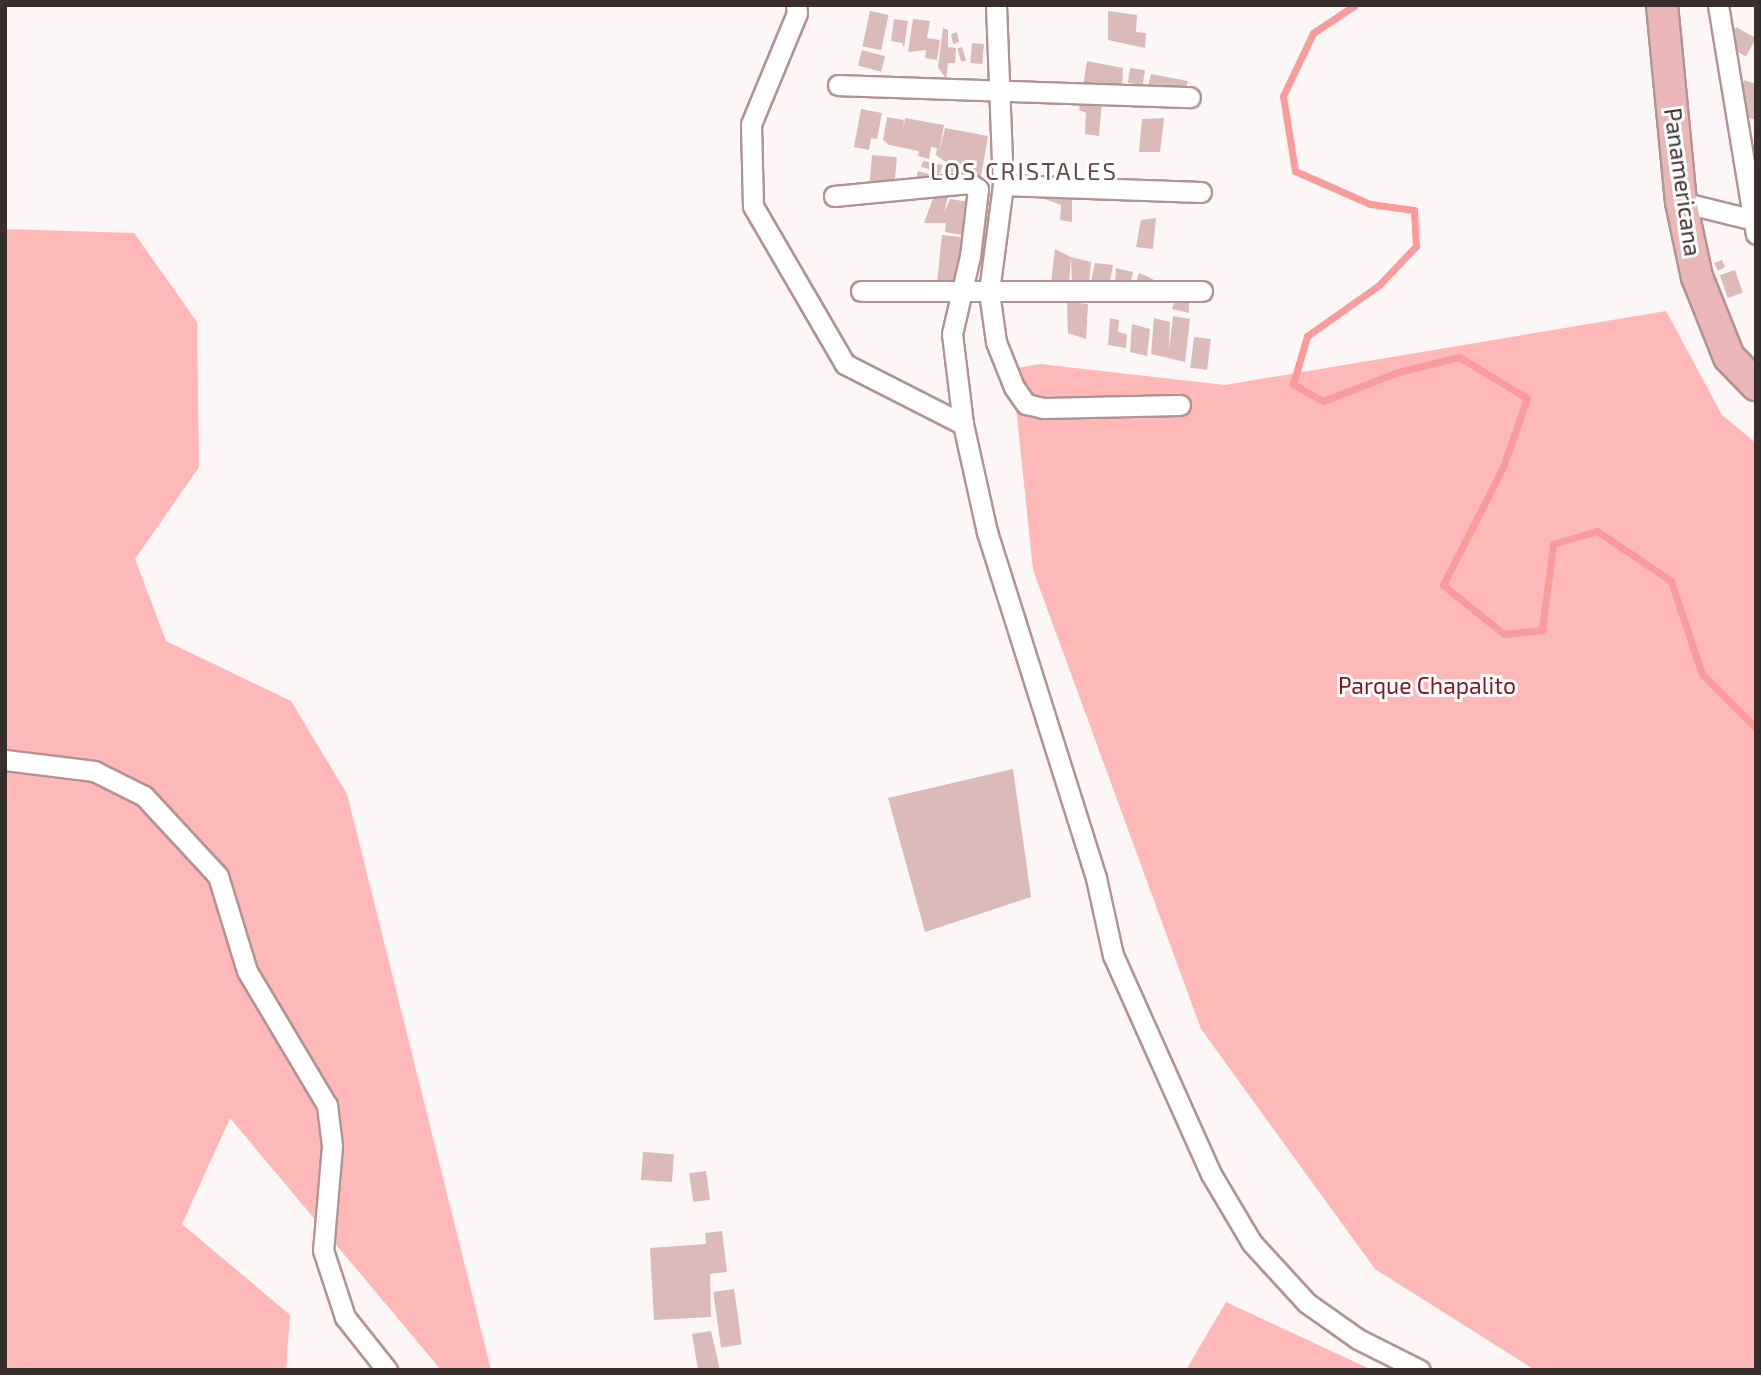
<!DOCTYPE html>
<html>
<head>
<meta charset="utf-8">
<style>
  body { margin:0 }
  #map { position:relative; width:1761px; height:1375px; overflow:hidden; background:#fdf6f6; font-family:"Exo 2",sans-serif }
  div>[style] { position:absolute }
  [style*='--x'] { left:calc(var(--x)*1px); top:calc(var(--y)*1px); width:calc(var(--w)*1px); rotate:calc(var(--a)*1deg) }
  .green>* { inset:0; background:#feb8b7 }
  .stream>* { height:7px; margin:-3.5px; padding:0 3.5px; transform-origin:3.5px; border-radius:3.5px; background:#f99a9b }
  .building>* { inset:0; background:#dbbaba; transform-origin:0 0 }
  .roads { filter:drop-shadow(2px 0 #b29393) drop-shadow(-2px 0 #b29393) drop-shadow(0 2px #b29393) drop-shadow(0 -2px #b29393) }
  .minor>* { height:19px; margin:-9.5px; padding:0 9.5px; transform-origin:9.5px; border-radius:9.5px; background:#fff }
  .primary>* { height:30px; margin:-15px; padding:0 15px; transform-origin:15px; border-radius:15px; background:#eab6b7 }
  span { translate:-50% -50%; white-space:nowrap; text-align:center; line-height:1.15; -webkit-text-stroke:6px #fff; paint-order:stroke }
  .street-label { font-size:23px; color:#3a2e2d }
  .park-label { font-size:23px; color:#841626 }
  .neighbourhood-label { font-size:24px; color:#654a49; letter-spacing:2px }
  .frame { position:absolute; inset:0; border:7px solid #3a2e2d; pointer-events:none }
</style>
</head>
<body>
<div id="map">
  <div class="green">
    <i style="clip-path:polygon(5px 229px,134px 233px,197px 322px,199px 467px,135px 559px,166px 641px,291px 701px,347px 794px,491px 1370px,441px 1370px,230px 1118px,182px 1224px,290px 1315px,286px 1370px,5px 1370px)"></i>
    <i style="clip-path:polygon(1666px 311px,1722px 415px,1756px 443px,1756px 1370px,1535px 1370px,1375px 1269px,1201px 1029px,1033px 570px,1012px 369px,1040px 364px,1225px 385px)"></i>
    <i style="clip-path:polygon(1226px 1302px,1372px 1370px,1186px 1370px)"></i>
  </div>
  <div class="stream">
    <i style="--x:1355;--y:5;--w:50;--a:146.3"></i>
    <i style="--x:1313;--y:33;--w:70;--a:115.5"></i>
    <i style="--x:1283;--y:96;--w:76;--a:80.9"></i>
    <i style="--x:1295;--y:171;--w:82;--a:23.7"></i>
    <i style="--x:1370;--y:204;--w:44;--a:7.8"></i>
    <i style="--x:1414;--y:210;--w:36;--a:87"></i>
    <i style="--x:1416;--y:246;--w:54;--a:133.5"></i>
    <i style="--x:1379;--y:285;--w:88;--a:144.7"></i>
    <i style="--x:1307;--y:336;--w:50;--a:106.3"></i>
    <i style="--x:1293;--y:384;--w:34;--a:30"></i>
    <i style="--x:1323;--y:401;--w:80;--a:-21.1"></i>
    <i style="--x:1398;--y:372;--w:63;--a:-13.8"></i>
    <i style="--x:1459;--y:357;--w:79;--a:31.1"></i>
    <i style="--x:1527;--y:398;--w:73;--a:109.2"></i>
    <i style="--x:1503;--y:467;--w:132;--a:117"></i>
    <i style="--x:1443;--y:585;--w:78;--a:38.8"></i>
    <i style="--x:1504;--y:634;--w:38;--a:-6"></i>
    <i style="--x:1542;--y:630;--w:87;--a:-82.7"></i>
    <i style="--x:1553;--y:544;--w:46;--a:-16.5"></i>
    <i style="--x:1597;--y:531;--w:89;--a:34"></i>
    <i style="--x:1671;--y:581;--w:98;--a:71.6"></i>
    <i style="--x:1702;--y:674;--w:76;--a:45"></i>
  </div>
  <div class="building">
    <i style="left:870px;top:11px;width:19px;height:36px;rotate:12deg"></i>
    <i style="clip-path:polygon(1108px 11px,1137px 15px,1136px 32px,1146px 33px,1145px 48px,1108px 40px)"></i>
    <i style="clip-path:polygon(894px 19px,908px 21px,904px 48px,902px 43px,891px 41px)"></i>
    <i style="clip-path:polygon(913px 19px,930px 21px,927px 38px,940px 40px,937px 60px,925px 58px,926px 50px,908px 52px)"></i>
    <i style="left:1736px;top:27px;width:23px;height:21px;rotate:29deg"></i>
    <i style="clip-path:polygon(943px 28px,948px 30px,948px 47px,956px 48px,955px 63px,948px 63px,946px 79px,938px 67px)"></i>
    <i style="clip-path:polygon(957px 32px,959px 42px,953px 44px,951px 34px)"></i>
    <i style="left:972px;top:43px;width:12px;height:20px;rotate:5deg"></i>
    <i style="left:962px;top:47px;width:14px;height:5px;rotate:73deg"></i>
    <i style="left:862px;top:50px;width:24px;height:16px;rotate:15deg"></i>
    <i style="clip-path:polygon(1087px 61px,1123px 68px,1122px 87px,1083px 85px)"></i>
    <i style="left:1130px;top:68px;width:15px;height:15px;rotate:8deg"></i>
    <i style="clip-path:polygon(1151px 74px,1188px 81px,1185px 93px,1147px 90px)"></i>
    <i style="clip-path:polygon(1744px 80px,1756px 84px,1756px 120px,1735px 114px)"></i>
    <i style="clip-path:polygon(1082px 96px,1102px 101px,1099px 136px,1085px 134px,1086px 113px,1079px 110px)"></i>
    <i style="clip-path:polygon(861px 109px,882px 113px,877px 139px,871px 138px,869px 150px,854px 147px)"></i>
    <i style="clip-path:polygon(887px 117px,904px 120px,903px 131px,905px 118px,944px 125px,939px 153px,945px 128px,988px 136px,981px 177px,946px 171px,947px 163px,936px 155px,937px 148px,931px 147px,929px 159px,918px 156px,919px 151px,889px 145px,883px 140px)"></i>
    <i style="clip-path:polygon(1164px 118px,1160px 152px,1139px 152px,1142px 119px)"></i>
    <i style="left:872px;top:155px;width:25px;height:29px;rotate:5deg"></i>
    <i style="clip-path:polygon(923px 161px,943px 165px,936px 182px,931px 181px,933px 170px,921px 167px)"></i>
    <i style="left:918px;top:171px;width:11px;height:10px;rotate:15deg"></i>
    <i style="clip-path:polygon(1045px 186px,1072px 192px,1072px 222px,1060px 220px,1061px 205px,1042px 198px)"></i>
    <i style="clip-path:polygon(935px 193px,948px 195px,944px 213px,950px 199px,969px 202px,963px 235px,945px 232px,946px 223px,924px 223px)"></i>
    <i style="clip-path:polygon(1156px 218px,1153px 249px,1136px 247px,1141px 220px)"></i>
    <i style="left:942px;top:235px;width:19px;height:54px;rotate:6deg"></i>
    <i style="clip-path:polygon(1055px 249px,1071px 257px,1069px 286px,1051px 283px)"></i>
    <i style="clip-path:polygon(1071px 257px,1091px 262px,1089px 284px,1072px 283px)"></i>
    <i style="clip-path:polygon(1722px 260px,1725px 267px,1718px 271px,1714px 263px)"></i>
    <i style="clip-path:polygon(1095px 263px,1113px 265px,1109px 287px,1090px 287px)"></i>
    <i style="clip-path:polygon(1116px 268px,1133px 272px,1130px 287px,1115px 286px)"></i>
    <i style="left:1735px;top:270px;width:24px;height:16px;rotate:71deg"></i>
    <i style="clip-path:polygon(1139px 273px,1153px 279px,1149px 287px,1134px 288px)"></i>
    <i style="clip-path:polygon(1176px 297px,1189px 299px,1189px 313px,1172px 309px)"></i>
    <i style="clip-path:polygon(1067px 302px,1088px 304px,1086px 339px,1068px 333px)"></i>
    <i style="clip-path:polygon(1173px 316px,1190px 319px,1185px 362px,1151px 354px,1154px 318px,1170px 322px,1169px 351px)"></i>
    <i style="clip-path:polygon(1110px 318px,1119px 320px,1118px 332px,1127px 334px,1126px 348px,1108px 345px)"></i>
    <i style="clip-path:polygon(1132px 324px,1150px 329px,1147px 356px,1130px 352px)"></i>
    <i style="left:1194px;top:337px;width:17px;height:31px;rotate:7deg"></i>
    <i style="clip-path:polygon(1013px 769px,1031px 897px,925px 932px,888px 798px)"></i>
    <i style="left:643px;top:1152px;width:31px;height:28px;rotate:4deg"></i>
    <i style="left:706px;top:1171px;width:29px;height:17px;rotate:82deg"></i>
    <i style="clip-path:polygon(722px 1231px,727px 1272px,710px 1274px,711px 1317px,654px 1320px,650px 1248px,706px 1244px,705px 1233px)"></i>
    <i style="left:734px;top:1289px;width:56px;height:21px;rotate:82deg"></i>
    <i style="clip-path:polygon(711px 1331px,720px 1370px,698px 1370px,692px 1334px)"></i>
  </div>
  <div class="roads">
    <div class="minor">
      <i style="--x:796;--y:5;--w:8;--a:83"></i>
      <i style="--x:797;--y:13;--w:120;--a:112.5"></i>
      <i style="--x:751;--y:124;--w:82;--a:88.6"></i>
      <i style="--x:753;--y:206;--w:183;--a:59.8"></i>
      <i style="--x:845;--y:364;--w:132;--a:27"></i>
      <i style="--x:963;--y:424;--w:111;--a:77.5"></i>
      <i style="--x:987;--y:532;--w:363;--a:72.5"></i>
      <i style="--x:1096;--y:878;--w:79;--a:77.6"></i>
      <i style="--x:1113;--y:955;--w:240;--a:65.9"></i>
      <i style="--x:1211;--y:1174;--w:80;--a:59.3"></i>
      <i style="--x:1252;--y:1243;--w:81;--a:47.5"></i>
      <i style="--x:1307;--y:1303;--w:62;--a:35.2"></i>
      <i style="--x:1358;--y:1339;--w:69;--a:26.6"></i>
      <i style="--x:996;--y:5;--w:180;--a:87.8"></i>
      <i style="--x:1003;--y:185;--w:108;--a:97.5"></i>
      <i style="--x:989;--y:292;--w:50;--a:82"></i>
      <i style="--x:996;--y:342;--w:48;--a:68.2"></i>
      <i style="--x:1014;--y:387;--w:21;--a:55"></i>
      <i style="--x:1026;--y:404;--w:17;--a:13"></i>
      <i style="--x:1043;--y:408;--w:137;--a:-1.3"></i>
      <i style="--x:1718;--y:5;--w:232;--a:80.6"></i>
      <i style="--x:838;--y:85;--w:352;--a:2"></i>
      <i style="--x:1003;--y:185;--w:198;--a:2"></i>
      <i style="--x:834;--y:196;--w:136;--a:-5.5"></i>
      <i style="--x:969;--y:183;--w:11;--a:34"></i>
      <i style="--x:978;--y:189;--w:67;--a:96.8"></i>
      <i style="--x:970;--y:256;--w:80;--a:103"></i>
      <i style="--x:952;--y:334;--w:91;--a:83"></i>
      <i style="--x:1681;--y:202;--w:71;--a:13.8"></i>
      <i style="--x:861;--y:291;--w:341;--a:0"></i>
      <i style="--x:5;--y:760;--w:90;--a:7"></i>
      <i style="--x:94;--y:771;--w:56;--a:26.6"></i>
      <i style="--x:144;--y:796;--w:109;--a:47.2"></i>
      <i style="--x:218;--y:876;--w:99;--a:73"></i>
      <i style="--x:247;--y:971;--w:156;--a:59.2"></i>
      <i style="--x:327;--y:1105;--w:41;--a:83"></i>
      <i style="--x:332;--y:1146;--w:104;--a:94.9"></i>
      <i style="--x:323;--y:1250;--w:71;--a:71.8"></i>
      <i style="--x:345;--y:1317;--w:68;--a:51.6"></i>
    </div>
    <div class="primary">
      <i style="--x:1662;--y:5;--w:198;--a:84.5"></i>
      <i style="--x:1681;--y:202;--w:77;--a:78"></i>
      <i style="--x:1697;--y:277;--w:86;--a:68.2"></i>
      <i style="--x:1729;--y:357;--w:39;--a:46"></i>
    </div>
  </div>
  <div class="street-label">
    <span style="left:1683px;top:182px;rotate:82deg">Panamericana</span>
  </div>
  <div class="park-label">
    <span style="left:1427px;top:685px">Parque Chapalito</span>
  </div>
  <div class="neighbourhood-label">
    <span style="left:1024px;top:171px">LOS CRISTALES</span>
  </div>
  <div class="frame"></div>
</div>
</body>
</html>
